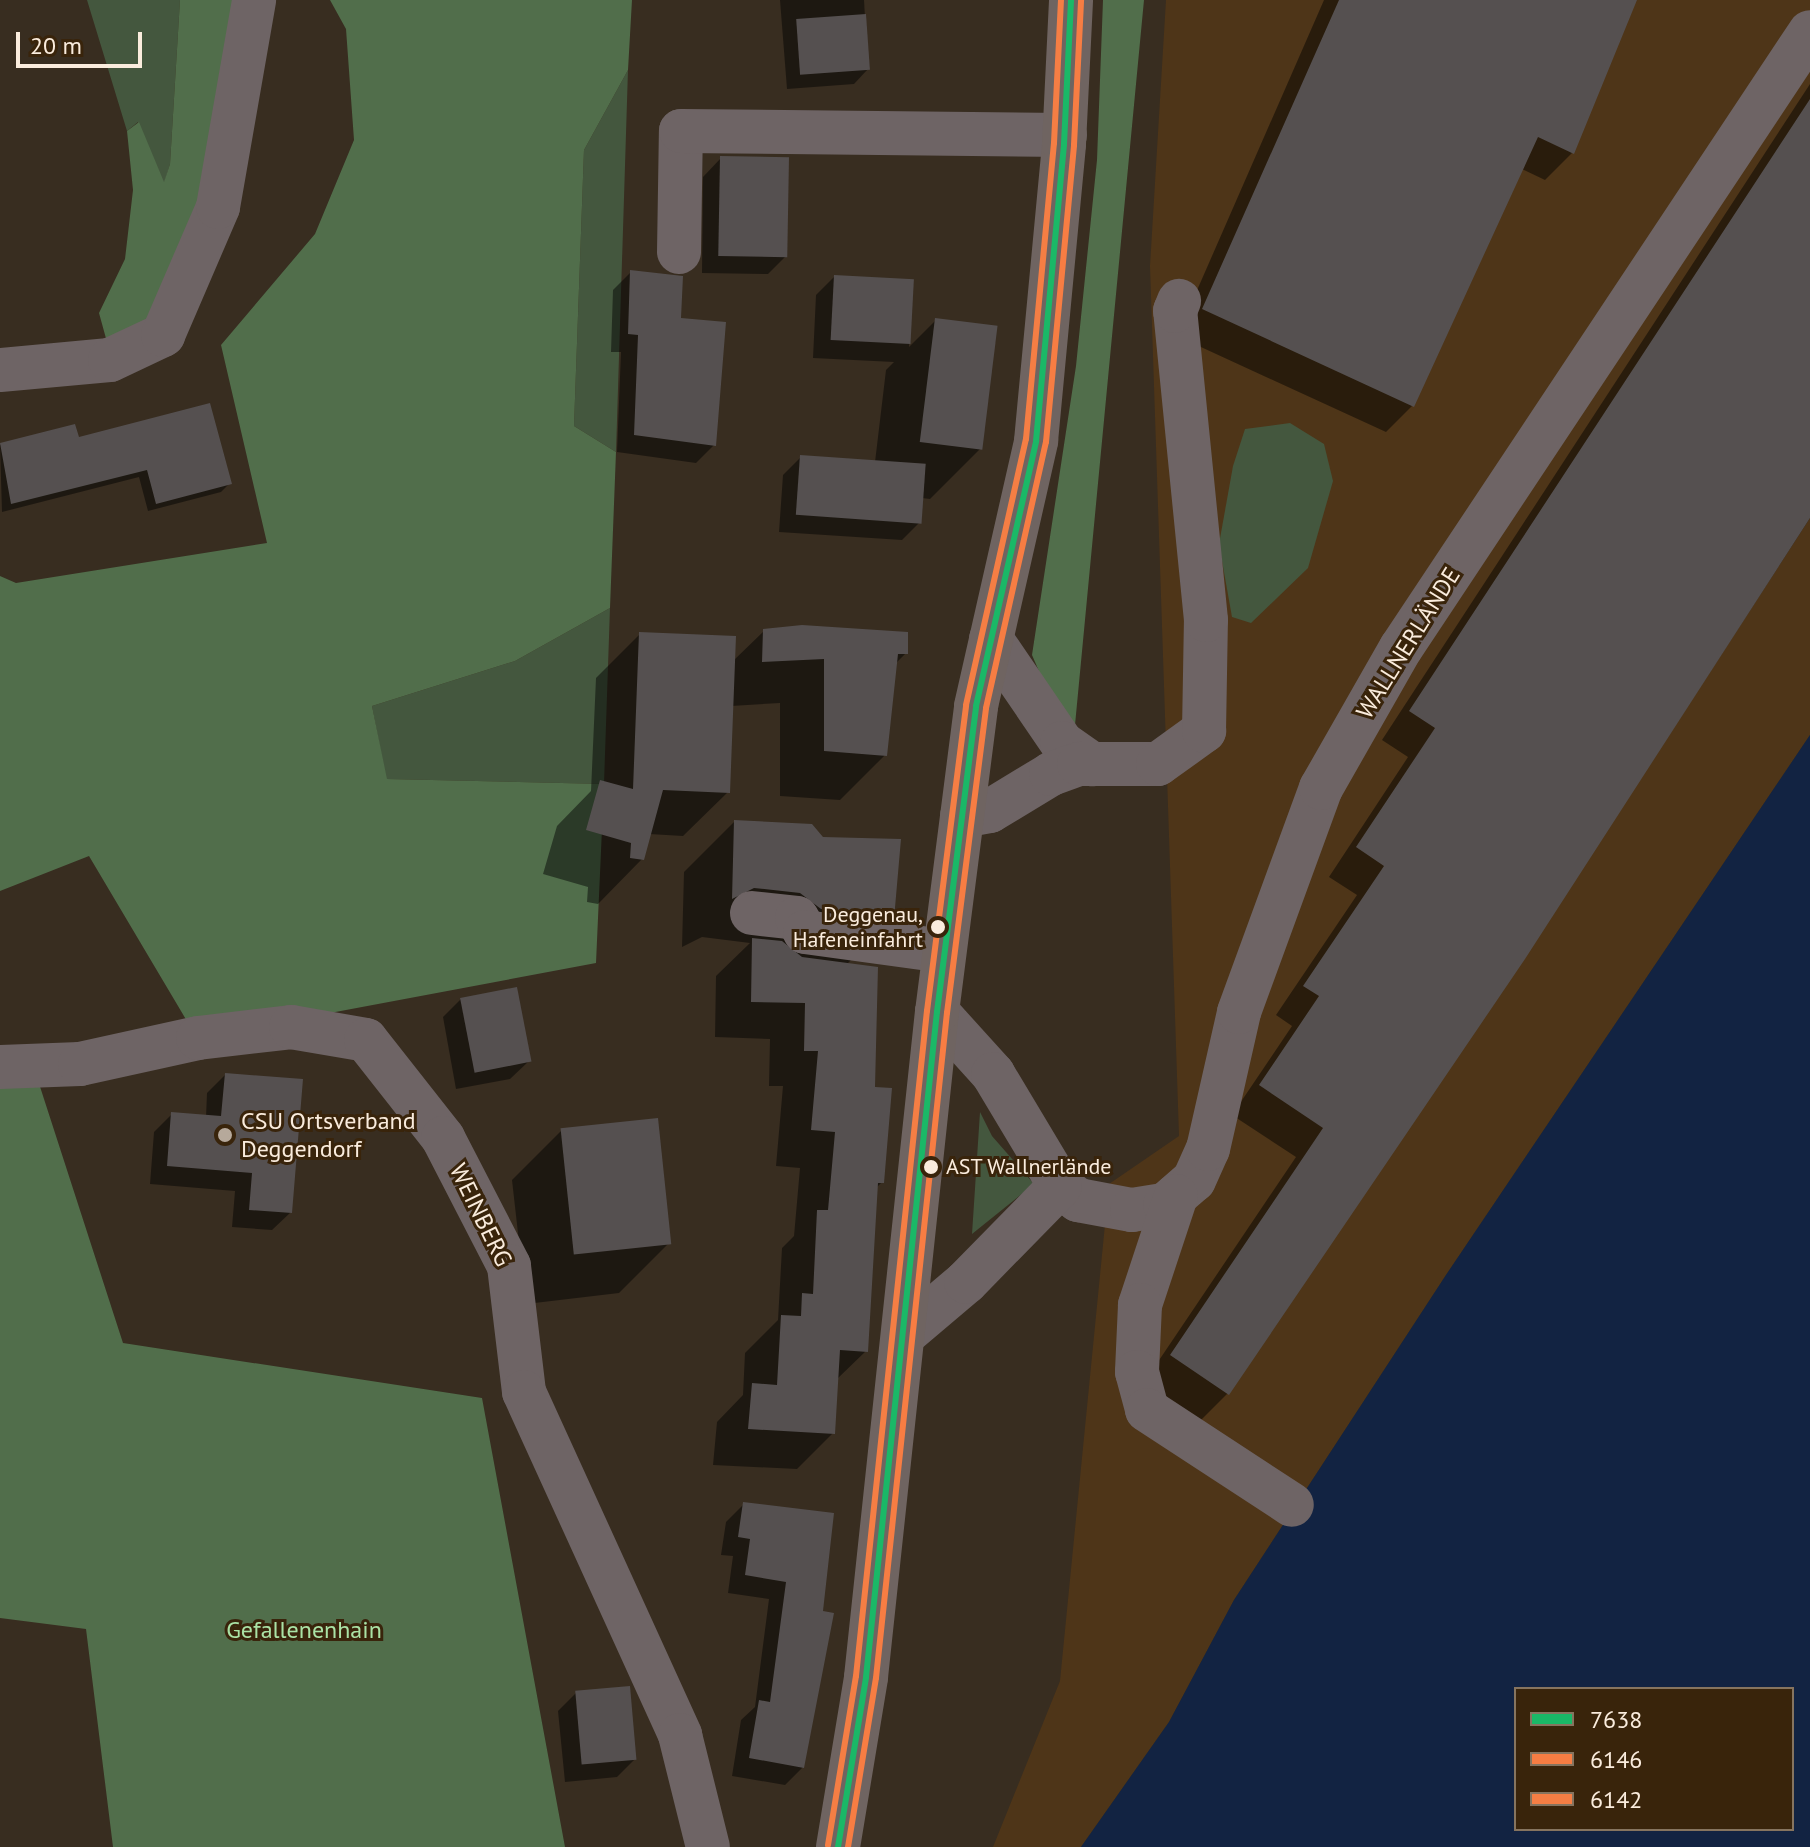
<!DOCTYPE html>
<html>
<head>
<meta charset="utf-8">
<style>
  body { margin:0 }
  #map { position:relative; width:1810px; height:1847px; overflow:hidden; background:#382d20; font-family:"PT Sans",sans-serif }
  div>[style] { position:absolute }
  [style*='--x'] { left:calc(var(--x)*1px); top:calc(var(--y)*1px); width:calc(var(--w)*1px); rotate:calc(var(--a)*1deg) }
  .built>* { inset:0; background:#4e3518 }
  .green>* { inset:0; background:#44573e }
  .forest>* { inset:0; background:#516e4b }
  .water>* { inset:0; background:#122342 }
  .shadow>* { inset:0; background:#0007 }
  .building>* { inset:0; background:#555050; transform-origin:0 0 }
  .minor>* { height:44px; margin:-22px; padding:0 22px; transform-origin:22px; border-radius:22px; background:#6e6465 }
  .major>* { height:44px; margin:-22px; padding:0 22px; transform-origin:22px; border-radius:22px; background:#6f6461 }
  .bus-1>* { height:6px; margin:-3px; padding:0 3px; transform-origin:3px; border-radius:3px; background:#1ab867 }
  .bus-2>* { height:6px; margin:-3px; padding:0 3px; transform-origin:3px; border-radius:3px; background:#f77d43 }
  .bus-3>* { height:6px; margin:-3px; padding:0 3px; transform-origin:3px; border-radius:3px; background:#f57e44 }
  .dots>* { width:22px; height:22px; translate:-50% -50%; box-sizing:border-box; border:4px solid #39240b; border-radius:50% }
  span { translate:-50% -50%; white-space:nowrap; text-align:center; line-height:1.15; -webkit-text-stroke:6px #39240b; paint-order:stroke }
  .bus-label { font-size:22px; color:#faecdd }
  .right { translate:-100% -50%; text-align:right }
  .left { translate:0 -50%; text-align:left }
  .street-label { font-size:24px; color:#faecdd }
  .poi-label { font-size:24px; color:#faecdd }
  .park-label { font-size:24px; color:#aae2a5 }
  .legend { position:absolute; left:1514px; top:1687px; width:280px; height:144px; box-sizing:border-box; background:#39240b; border:2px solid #86745f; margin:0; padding:10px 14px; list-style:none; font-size:24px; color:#faecdd }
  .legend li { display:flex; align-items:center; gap:16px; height:40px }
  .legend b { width:40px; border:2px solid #86745f }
  .scale { position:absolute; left:16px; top:32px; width:126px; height:36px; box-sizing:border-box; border:4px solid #faecdd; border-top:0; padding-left:10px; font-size:24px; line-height:28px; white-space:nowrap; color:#faecdd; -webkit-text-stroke:6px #39240b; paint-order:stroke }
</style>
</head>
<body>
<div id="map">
  <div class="built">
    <i style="clip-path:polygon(1166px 0,1810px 0,1810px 735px,1446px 1275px,1234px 1600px,1169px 1722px,1081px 1847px,993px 1847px,1060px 1681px,1109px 1184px,1179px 1136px,1150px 266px)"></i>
  </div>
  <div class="green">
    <i style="clip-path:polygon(87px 0,180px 0,170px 164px,164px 184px,138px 122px,127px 131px)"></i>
    <i style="clip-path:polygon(628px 70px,616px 452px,574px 426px,584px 150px)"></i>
    <i style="clip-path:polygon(1290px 423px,1324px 444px,1333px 481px,1308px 568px,1251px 623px,1232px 617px,1219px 544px,1233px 466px,1245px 429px)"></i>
    <i style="clip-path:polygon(610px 608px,604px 784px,386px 779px,372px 706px,515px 661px)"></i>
    <i style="clip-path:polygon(980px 1112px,992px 1136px,1034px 1184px,972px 1234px)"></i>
  </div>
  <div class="forest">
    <i style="clip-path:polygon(180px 0,249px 0,250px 13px,161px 334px,110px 353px,99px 313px,125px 259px,133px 190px,127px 131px,139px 122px,164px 182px,170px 164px)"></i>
    <i style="clip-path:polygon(330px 0,632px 0,628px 70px,584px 150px,574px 426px,616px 452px,610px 608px,515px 661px,372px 706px,387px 779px,604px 784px,596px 963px,197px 1038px,89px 856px,0 891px,0 576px,16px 583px,267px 543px,221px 345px,315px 234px,354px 140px,346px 29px)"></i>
    <i style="clip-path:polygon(1103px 0,1144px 0,1075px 725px,1051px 699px,1032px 655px,1076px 366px,1097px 160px)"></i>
    <i style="clip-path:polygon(33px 1065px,123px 1343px,482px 1398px,565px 1847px,113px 1847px,86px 1629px,0 1618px,0 1067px)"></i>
  </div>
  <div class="water">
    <i style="clip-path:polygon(evenodd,1810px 735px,1810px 1847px,1081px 1847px,1169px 1722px,1234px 1600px,1446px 1275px,1810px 735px,1516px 1689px,1792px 1689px,1792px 1829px,1516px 1829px,1516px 1689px)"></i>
  </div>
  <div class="shadow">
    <i style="clip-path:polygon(780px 0,864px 0,868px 69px,854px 84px,787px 89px)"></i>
    <i style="clip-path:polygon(1324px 0,1634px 0,1572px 153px,1545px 180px,1522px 169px,1413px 405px,1386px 432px,1177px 336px)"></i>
    <i style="clip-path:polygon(1810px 84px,1810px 518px,1524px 958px,1227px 1394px,1199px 1422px,1143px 1384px,1296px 1157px,1232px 1115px,1292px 1026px,1276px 1015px,1357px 895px,1329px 877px,1408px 757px,1382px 740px)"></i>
    <i style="clip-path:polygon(721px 158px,786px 256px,768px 274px,702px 273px,703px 177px)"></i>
    <i style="clip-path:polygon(631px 272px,679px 320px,714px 445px,696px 463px,617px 452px,621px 352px,611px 352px,613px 290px)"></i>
    <i style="clip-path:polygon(834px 277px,912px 281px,909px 347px,936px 320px,980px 449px,930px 499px,922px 498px,920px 522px,902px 540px,779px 532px,783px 475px,801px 457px,875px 462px,886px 370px,894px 362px,813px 358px,816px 295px)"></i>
    <i style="clip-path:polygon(74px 426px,77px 440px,229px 484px,221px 492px,148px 511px,139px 477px,2px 512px,0 445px)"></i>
    <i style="clip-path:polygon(764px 631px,906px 653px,895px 664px,885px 755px,840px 800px,780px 796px,780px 703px,731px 706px,728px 792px,683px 836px,649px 834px,642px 859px,598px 904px,587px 902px,588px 887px,543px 874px,557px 826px,591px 791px,596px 678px,640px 634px,733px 661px)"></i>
    <i style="clip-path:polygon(734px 822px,893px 918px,846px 965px,873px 1088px,882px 1182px,876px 1188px,866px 1351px,836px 1380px,833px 1433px,797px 1469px,713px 1465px,717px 1422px,743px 1395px,745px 1353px,778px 1320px,782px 1248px,794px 1236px,800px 1168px,776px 1166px,783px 1086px,769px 1086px,770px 1039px,715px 1037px,716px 976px,750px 943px,702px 937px,682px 947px,684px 872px)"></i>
    <i style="clip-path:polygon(461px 999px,529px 1061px,510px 1079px,456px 1089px,443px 1017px)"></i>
    <i style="clip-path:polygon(225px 1075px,291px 1212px,272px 1230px,232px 1227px,235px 1191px,150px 1184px,154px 1132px,172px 1114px,206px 1117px,207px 1093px)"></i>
    <i style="clip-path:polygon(562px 1130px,669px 1243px,619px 1293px,526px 1304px,512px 1180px)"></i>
    <i style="clip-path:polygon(744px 1504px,821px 1613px,803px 1767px,785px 1785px,732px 1776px,741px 1720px,755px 1707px,769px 1599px,728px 1593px,733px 1556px,721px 1555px,726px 1522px)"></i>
    <i style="clip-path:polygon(576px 1693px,635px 1759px,617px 1777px,565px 1782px,558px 1711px)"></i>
  </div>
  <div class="building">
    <i style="clip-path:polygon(1339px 0,1637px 0,1574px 154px,1538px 137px,1414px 407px,1202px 309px)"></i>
    <i style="left:866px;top:14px;width:56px;height:70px;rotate:86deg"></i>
    <i style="clip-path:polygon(1810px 99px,1810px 518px,1525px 959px,1229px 1395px,1170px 1355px,1323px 1128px,1259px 1085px,1319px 996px,1303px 986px,1384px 866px,1356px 847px,1435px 728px,1409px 711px)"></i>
    <i style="left:720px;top:156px;width:69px;height:100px;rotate:1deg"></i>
    <i style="clip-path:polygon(630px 270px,683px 276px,681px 318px,726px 322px,716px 446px,634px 435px,638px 335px,628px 334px)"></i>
    <i style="left:834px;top:275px;width:80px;height:65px;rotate:3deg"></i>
    <i style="left:935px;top:318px;width:63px;height:125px;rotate:7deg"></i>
    <i style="clip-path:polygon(210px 403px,232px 484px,156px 504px,147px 470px,11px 504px,0 443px,75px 424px,79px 437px)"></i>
    <i style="left:800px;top:455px;width:126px;height:60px;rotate:4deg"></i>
    <i style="clip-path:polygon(802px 625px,908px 632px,908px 654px,898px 654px,887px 756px,824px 751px,824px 659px,762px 662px,763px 629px)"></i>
    <i style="clip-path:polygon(639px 632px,736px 636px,730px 793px,663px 790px,644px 860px,630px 858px,631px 843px,586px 830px,600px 780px,633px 789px)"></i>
    <i style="clip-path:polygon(734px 820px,812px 824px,823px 837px,901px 839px,894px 919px,821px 909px,800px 893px,754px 888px,732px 899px)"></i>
    <i style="clip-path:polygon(752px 938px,782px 941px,802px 957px,878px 967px,875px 1087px,892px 1088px,884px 1183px,878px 1183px,868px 1352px,840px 1350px,835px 1434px,748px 1429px,752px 1383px,777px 1385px,781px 1315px,801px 1316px,802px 1293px,813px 1294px,817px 1210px,828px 1210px,835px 1132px,811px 1130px,818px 1051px,804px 1051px,805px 1003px,751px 1002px)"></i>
    <i style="left:517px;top:987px;width:76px;height:58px;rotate:79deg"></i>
    <i style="clip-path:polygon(225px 1073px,303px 1079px,292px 1213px,249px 1210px,252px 1173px,167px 1166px,171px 1112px,221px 1116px)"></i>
    <i style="left:658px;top:1118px;width:127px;height:98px;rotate:84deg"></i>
    <i style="clip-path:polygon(743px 1502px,834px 1513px,823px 1611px,834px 1613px,804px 1768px,749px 1758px,759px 1700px,770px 1702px,786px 1582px,745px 1575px,750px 1539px,738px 1537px)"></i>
    <i style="left:630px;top:1686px;width:74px;height:55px;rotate:85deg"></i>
  </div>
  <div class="minor">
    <i style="--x:679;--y:252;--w:121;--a:-89.1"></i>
    <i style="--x:681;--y:131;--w:384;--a:0.6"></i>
    <i style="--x:0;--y:370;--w:110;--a:-5.2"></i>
    <i style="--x:110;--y:360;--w:59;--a:-25.3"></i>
    <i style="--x:163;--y:335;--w:139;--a:-66.7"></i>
    <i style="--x:218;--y:207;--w:210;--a:-80.1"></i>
    <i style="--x:991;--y:639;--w:126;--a:55.7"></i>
    <i style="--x:1062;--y:743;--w:37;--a:35"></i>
    <i style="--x:962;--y:816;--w:28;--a:-10"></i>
    <i style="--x:990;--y:811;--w:71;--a:-31.2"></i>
    <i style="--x:1051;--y:774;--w:30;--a:-20"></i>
    <i style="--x:1079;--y:764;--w:79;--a:0"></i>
    <i style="--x:1158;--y:764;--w:57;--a:-35.7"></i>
    <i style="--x:1204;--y:731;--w:111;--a:-89"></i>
    <i style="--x:1206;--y:620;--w:311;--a:-95.7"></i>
    <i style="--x:1175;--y:311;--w:11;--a:-68"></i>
    <i style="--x:752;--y:913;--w:45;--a:6.3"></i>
    <i style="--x:797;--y:918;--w:16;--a:60"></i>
    <i style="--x:805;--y:932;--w:140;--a:7.8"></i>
    <i style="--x:937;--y:1012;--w:84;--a:47.9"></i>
    <i style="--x:993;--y:1074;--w:131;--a:59.1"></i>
    <i style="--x:1060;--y:1186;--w:23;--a:38"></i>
    <i style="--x:1078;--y:1200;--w:55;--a:10.5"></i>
    <i style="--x:1132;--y:1210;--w:33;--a:-9"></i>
    <i style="--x:1165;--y:1205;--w:38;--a:-41"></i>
    <i style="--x:1194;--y:1180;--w:34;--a:-66"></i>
    <i style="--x:1208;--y:1149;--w:140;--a:-77.2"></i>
    <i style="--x:1239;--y:1012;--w:239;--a:-69.9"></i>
    <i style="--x:1321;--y:788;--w:161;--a:-60.3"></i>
    <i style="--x:1401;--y:648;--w:739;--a:-56.42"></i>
    <i style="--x:0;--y:1067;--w:80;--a:-2.1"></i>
    <i style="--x:80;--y:1064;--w:121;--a:-12.4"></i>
    <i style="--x:198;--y:1038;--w:94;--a:-6.7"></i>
    <i style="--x:291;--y:1027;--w:76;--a:9.8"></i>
    <i style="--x:366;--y:1040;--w:125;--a:51.8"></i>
    <i style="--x:443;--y:1138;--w:144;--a:62.7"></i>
    <i style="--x:509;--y:1266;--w:127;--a:83.2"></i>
    <i style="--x:524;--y:1392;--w:377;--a:65.5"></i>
    <i style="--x:680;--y:1735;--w:115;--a:76"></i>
    <i style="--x:1176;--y:1196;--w:115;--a:108.3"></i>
    <i style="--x:1140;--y:1305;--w:67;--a:92.6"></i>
    <i style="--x:1137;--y:1372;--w:39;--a:75"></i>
    <i style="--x:1147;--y:1410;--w:173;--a:33.2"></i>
    <i style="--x:907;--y:1332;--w:77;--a:-40.3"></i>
    <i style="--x:966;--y:1282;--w:134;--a:-45.6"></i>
  </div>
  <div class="major">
    <i style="--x:838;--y:1847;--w:172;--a:-80.6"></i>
    <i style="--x:866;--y:1677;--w:669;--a:-83.91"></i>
    <i style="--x:937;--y:1012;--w:308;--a:-82.7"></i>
    <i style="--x:976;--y:706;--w:272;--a:-77.2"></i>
    <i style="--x:1036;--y:441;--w:298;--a:-84.6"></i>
    <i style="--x:1064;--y:144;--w:144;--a:-87.2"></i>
  </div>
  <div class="bus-1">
    <i style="--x:838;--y:1847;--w:172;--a:-80.6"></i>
    <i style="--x:866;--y:1677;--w:669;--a:-83.91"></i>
    <i style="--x:937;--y:1012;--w:308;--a:-82.7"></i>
    <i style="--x:976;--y:706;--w:272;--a:-77.2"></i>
    <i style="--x:1036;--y:441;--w:298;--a:-84.6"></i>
    <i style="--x:1064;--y:144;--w:144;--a:-87.2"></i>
  </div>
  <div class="bus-2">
    <i style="--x:848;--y:1847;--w:171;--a:-80.6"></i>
    <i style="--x:876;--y:1678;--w:669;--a:-83.91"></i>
    <i style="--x:947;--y:1013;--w:307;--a:-82.7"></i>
    <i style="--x:986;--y:708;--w:273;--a:-77.3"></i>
    <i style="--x:1046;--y:442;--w:298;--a:-84.6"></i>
    <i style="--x:1074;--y:145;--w:145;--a:-87.2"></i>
  </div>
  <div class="bus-3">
    <i style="--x:828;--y:1845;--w:171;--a:-80.6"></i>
    <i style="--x:856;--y:1676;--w:669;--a:-83.91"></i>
    <i style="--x:927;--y:1011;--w:308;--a:-82.7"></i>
    <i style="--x:966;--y:705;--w:273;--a:-77.3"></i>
    <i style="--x:1026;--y:439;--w:297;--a:-84.6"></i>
    <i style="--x:1054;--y:143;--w:143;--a:-87.2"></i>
  </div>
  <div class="dots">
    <i style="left:938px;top:927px;background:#faecdd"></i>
    <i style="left:225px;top:1135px;background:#b6a99b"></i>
    <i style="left:931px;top:1167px;background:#faecdd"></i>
  </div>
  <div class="bus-label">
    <span class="right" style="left:923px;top:927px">Deggenau,<br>Hafeneinfahrt</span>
    <span class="left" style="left:946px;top:1167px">AST Wallnerlände</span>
  </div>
  <div class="street-label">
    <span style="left:1408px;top:643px;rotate:-58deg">WALLNERLÄNDE</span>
    <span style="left:481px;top:1215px;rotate:64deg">WEINBERG</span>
  </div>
  <div class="poi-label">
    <span class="left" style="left:241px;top:1135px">CSU Ortsverband<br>Deggendorf</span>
  </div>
  <div class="park-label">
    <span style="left:304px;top:1630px">Gefallenenhain</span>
  </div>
  <ul class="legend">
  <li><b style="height:10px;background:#1ab867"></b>7638</li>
  <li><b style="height:10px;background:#f77d43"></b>6146</li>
  <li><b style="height:10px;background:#f57e44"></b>6142</li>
  </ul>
  <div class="scale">20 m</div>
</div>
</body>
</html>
